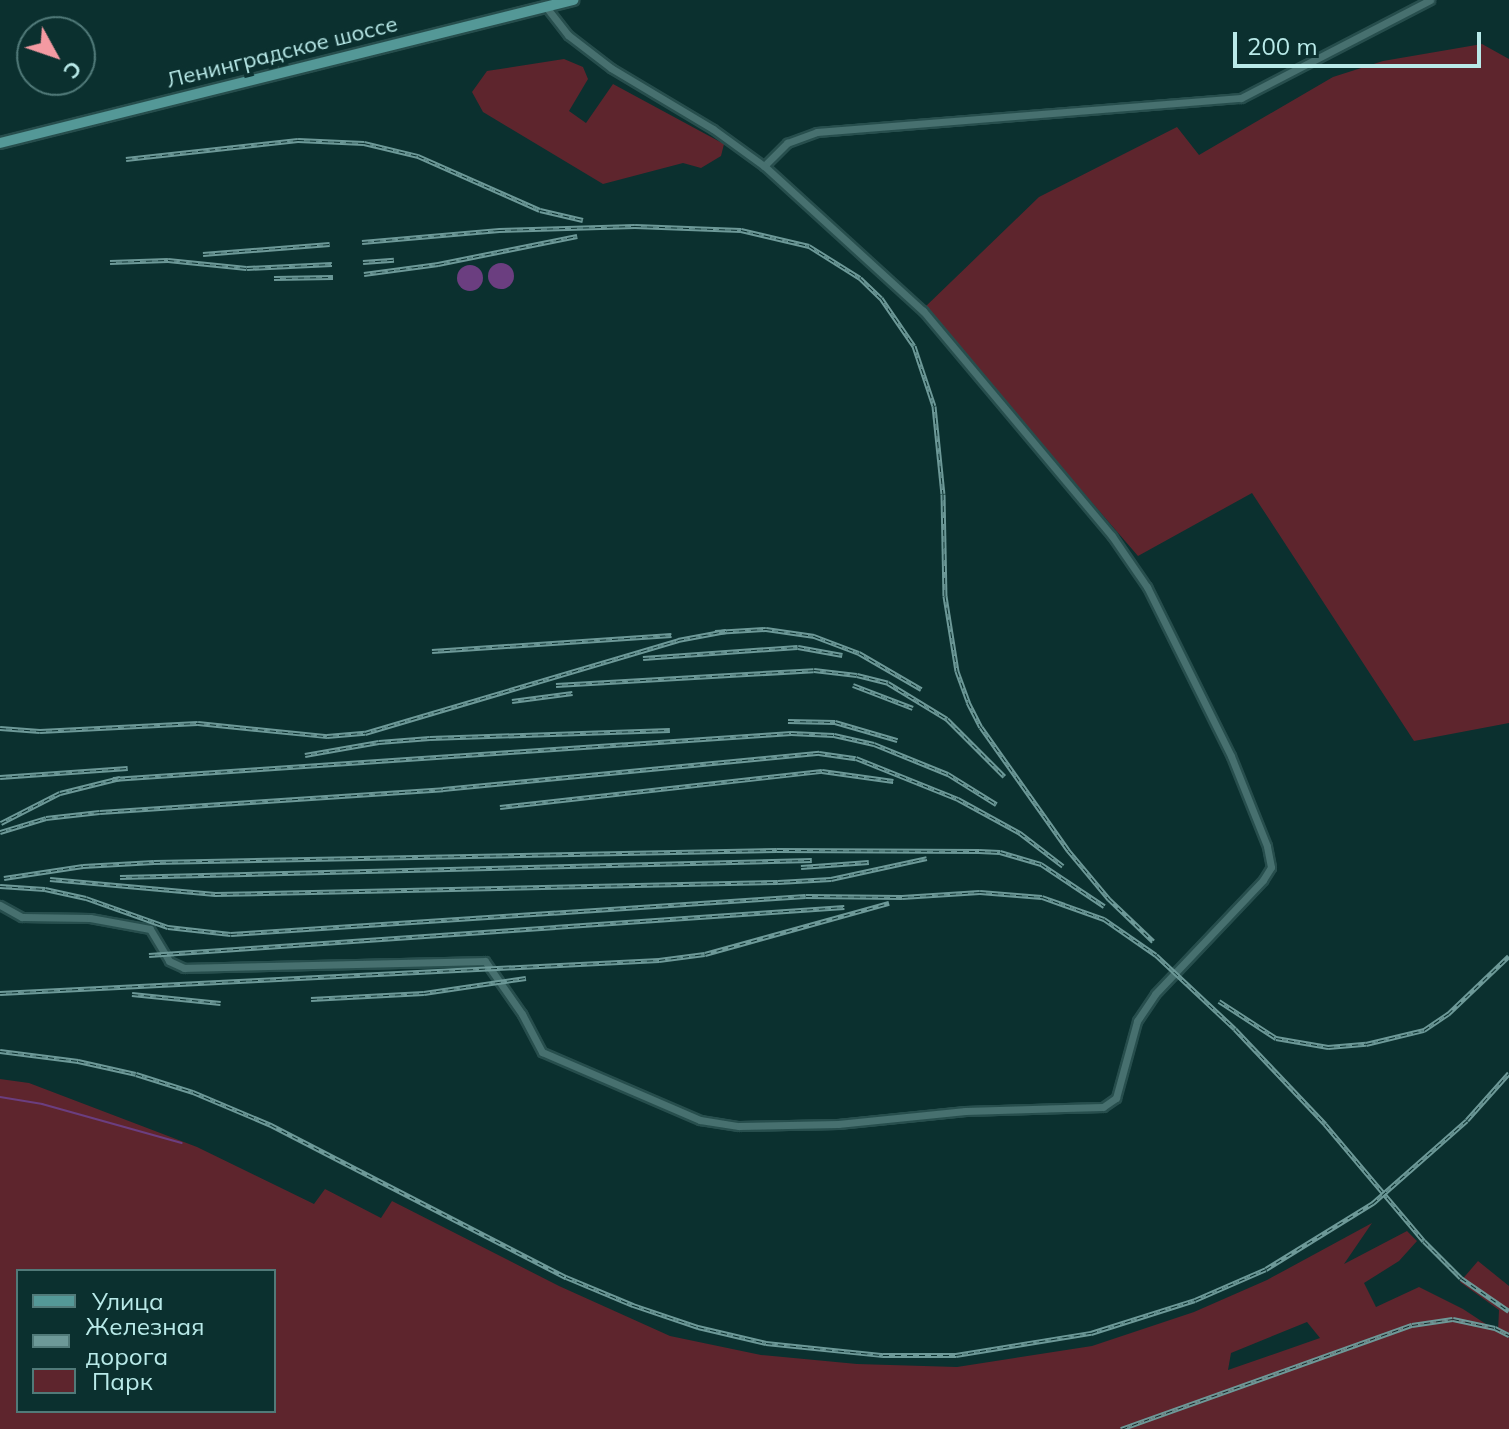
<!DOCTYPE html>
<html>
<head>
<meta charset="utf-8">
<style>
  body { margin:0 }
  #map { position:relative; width:1509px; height:1429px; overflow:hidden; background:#0b302f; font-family:Mulish,sans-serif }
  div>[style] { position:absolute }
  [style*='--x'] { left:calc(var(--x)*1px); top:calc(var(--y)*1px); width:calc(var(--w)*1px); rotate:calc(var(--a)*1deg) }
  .green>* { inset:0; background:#5e252d }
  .water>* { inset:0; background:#6b3e80 }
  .round { border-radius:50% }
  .stream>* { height:2px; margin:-1px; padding:0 1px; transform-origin:1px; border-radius:1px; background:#6b3e80 }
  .roads { filter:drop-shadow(2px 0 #274e4d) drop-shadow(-2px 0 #274e4d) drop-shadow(0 2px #274e4d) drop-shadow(0 -2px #274e4d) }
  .minor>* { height:7px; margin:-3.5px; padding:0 3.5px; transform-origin:3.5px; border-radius:3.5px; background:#47706f }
  .secondary>* { height:10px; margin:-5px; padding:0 5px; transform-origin:5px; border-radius:5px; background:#549897 }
  .rail>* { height:5px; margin-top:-2.5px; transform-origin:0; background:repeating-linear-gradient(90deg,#0b302f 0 6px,#6d9998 0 12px); box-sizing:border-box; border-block:2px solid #6d9998 }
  span { translate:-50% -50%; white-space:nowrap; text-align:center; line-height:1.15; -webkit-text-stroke:8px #0b302f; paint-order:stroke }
  .street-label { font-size:22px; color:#b9eae9 }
  .legend { position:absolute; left:16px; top:1269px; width:260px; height:144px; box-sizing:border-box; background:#0b302f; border:2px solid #517a79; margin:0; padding:10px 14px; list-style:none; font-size:24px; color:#b9eae9 }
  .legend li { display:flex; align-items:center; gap:16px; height:40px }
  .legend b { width:40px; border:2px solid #517a79 }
  .north { position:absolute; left:16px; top:16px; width:80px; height:80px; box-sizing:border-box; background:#0b302f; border:2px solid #517a79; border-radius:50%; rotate:130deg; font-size:22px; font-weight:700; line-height:32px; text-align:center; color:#b9eae9 }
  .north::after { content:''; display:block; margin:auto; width:28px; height:36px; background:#f49aa2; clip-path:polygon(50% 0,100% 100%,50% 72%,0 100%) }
  .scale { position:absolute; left:1233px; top:32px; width:248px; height:36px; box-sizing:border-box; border:4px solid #b9eae9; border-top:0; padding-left:10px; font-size:24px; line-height:28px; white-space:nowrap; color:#b9eae9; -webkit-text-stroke:6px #0b302f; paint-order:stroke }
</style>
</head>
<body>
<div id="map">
  <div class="green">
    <i style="clip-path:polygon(1482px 44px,1509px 59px,1509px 723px,1414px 741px,1252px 493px,1138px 556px,924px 308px,1039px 197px,1177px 127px,1199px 155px,1333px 77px,1383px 61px)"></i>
    <i style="clip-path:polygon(564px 59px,583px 67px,588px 79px,569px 111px,586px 123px,613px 84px,724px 144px,721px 156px,701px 168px,683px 163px,603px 184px,483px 112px,472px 92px,487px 71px)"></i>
    <i style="clip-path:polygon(evenodd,0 1079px,29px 1083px,197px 1147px,314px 1204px,325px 1189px,381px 1218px,392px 1201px,559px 1286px,670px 1336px,761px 1355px,857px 1364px,957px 1367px,1092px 1346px,1194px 1312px,1267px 1280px,1372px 1223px,1344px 1264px,1407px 1231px,1417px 1241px,1399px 1261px,1364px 1283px,1376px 1307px,1419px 1287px,1463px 1309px,1498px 1332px,1499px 1310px,1460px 1282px,1478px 1261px,1509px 1286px,1509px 1429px,0 1429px,0 1079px,18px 1271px,274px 1271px,274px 1411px,18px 1411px,18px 1271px,0 1079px,1307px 1322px,1320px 1338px,1228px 1370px,1231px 1353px,1307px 1322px)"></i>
  </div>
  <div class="water">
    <i class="round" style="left:488px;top:263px;width:26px;height:26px"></i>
    <i class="round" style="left:457px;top:265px;width:26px;height:26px"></i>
  </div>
  <div class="stream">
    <i style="--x:0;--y:1097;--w:43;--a:9.5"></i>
    <i style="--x:42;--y:1104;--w:145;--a:15.6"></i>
  </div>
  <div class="roads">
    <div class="minor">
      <i style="--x:764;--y:166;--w:33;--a:-45"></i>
      <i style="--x:787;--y:143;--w:32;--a:-20"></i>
      <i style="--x:817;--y:132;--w:425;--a:-4.6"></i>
      <i style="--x:1241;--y:98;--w:213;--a:-27.4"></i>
      <i style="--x:0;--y:905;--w:25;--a:29"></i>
      <i style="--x:22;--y:917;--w:68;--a:0.8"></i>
      <i style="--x:90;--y:918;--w:61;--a:10.4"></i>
      <i style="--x:150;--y:929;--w:37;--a:59"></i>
      <i style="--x:169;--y:961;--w:17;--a:25"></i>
      <i style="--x:184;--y:968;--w:301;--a:-1.3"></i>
      <i style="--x:485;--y:961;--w:65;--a:55.1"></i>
      <i style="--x:522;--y:1014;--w:43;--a:62.2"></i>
      <i style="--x:542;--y:1052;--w:172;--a:23.3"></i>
      <i style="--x:700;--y:1120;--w:39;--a:9"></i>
      <i style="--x:739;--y:1126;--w:99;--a:-1.2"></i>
      <i style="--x:838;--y:1124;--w:128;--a:-5.8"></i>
      <i style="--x:965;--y:1111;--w:138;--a:-1.7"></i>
      <i style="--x:1103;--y:1107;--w:16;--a:-35"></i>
      <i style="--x:1116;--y:1098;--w:80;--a:-74.7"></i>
      <i style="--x:1137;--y:1021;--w:32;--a:-56"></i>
      <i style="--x:1155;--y:994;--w:157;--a:-46.5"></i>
      <i style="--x:1263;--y:880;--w:15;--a:-58"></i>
      <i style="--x:1271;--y:867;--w:21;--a:-101"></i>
      <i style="--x:1267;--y:846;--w:97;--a:-111.8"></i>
      <i style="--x:1231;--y:756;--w:189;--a:-116.4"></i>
      <i style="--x:1147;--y:587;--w:62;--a:-124.5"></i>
      <i style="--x:1112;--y:536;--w:294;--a:-130"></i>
      <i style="--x:923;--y:311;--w:215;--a:-137.6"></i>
      <i style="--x:764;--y:166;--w:63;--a:-144"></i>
      <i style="--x:713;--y:129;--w:119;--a:-149.1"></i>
      <i style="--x:611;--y:68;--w:54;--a:-142.5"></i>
      <i style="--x:568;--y:35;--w:36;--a:-128"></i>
    </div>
    <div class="secondary">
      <i style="--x:0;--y:143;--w:591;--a:-14.01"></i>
    </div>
  </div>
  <div class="rail">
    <i style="--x:126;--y:159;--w:173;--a:-6.3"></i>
    <i style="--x:298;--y:140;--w:66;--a:2.6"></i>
    <i style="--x:364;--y:143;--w:56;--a:13.5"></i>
    <i style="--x:418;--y:156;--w:133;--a:23.9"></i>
    <i style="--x:540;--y:210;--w:44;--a:13.1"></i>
    <i style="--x:362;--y:242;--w:138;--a:-5"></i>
    <i style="--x:499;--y:230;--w:136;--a:-1.7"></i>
    <i style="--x:635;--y:226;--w:106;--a:2.2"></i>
    <i style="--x:741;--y:230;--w:70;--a:13.2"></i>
    <i style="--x:809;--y:246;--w:60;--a:32.1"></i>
    <i style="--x:860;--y:278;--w:29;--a:44"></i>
    <i style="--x:881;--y:298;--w:58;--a:55.5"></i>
    <i style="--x:914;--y:346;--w:63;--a:71.6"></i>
    <i style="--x:934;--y:406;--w:88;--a:84.2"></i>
    <i style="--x:943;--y:494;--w:102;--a:88.9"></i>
    <i style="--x:945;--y:596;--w:76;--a:80.9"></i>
    <i style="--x:957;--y:671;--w:33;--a:70"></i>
    <i style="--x:968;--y:702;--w:28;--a:63"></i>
    <i style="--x:981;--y:727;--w:151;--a:54.7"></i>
    <i style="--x:1068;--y:850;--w:64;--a:50.1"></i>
    <i style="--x:1109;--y:899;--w:61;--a:43.7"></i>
    <i style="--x:203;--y:254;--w:127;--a:-4.5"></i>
    <i style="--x:110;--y:262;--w:58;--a:-2"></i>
    <i style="--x:168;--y:260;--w:79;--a:5.8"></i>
    <i style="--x:247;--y:268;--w:85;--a:-2.7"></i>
    <i style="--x:363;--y:262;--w:31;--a:-4"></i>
    <i style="--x:364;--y:274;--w:75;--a:-7.7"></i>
    <i style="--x:438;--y:264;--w:142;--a:-11.4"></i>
    <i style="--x:274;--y:278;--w:59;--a:-1"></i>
    <i style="--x:715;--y:632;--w:51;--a:-3.4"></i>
    <i style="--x:766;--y:629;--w:49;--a:8.3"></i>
    <i style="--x:814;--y:636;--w:48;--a:20.7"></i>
    <i style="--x:859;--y:653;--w:72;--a:30.1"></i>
    <i style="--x:432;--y:651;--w:240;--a:-3.8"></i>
    <i style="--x:643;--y:658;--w:155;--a:-4.1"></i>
    <i style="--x:798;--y:647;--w:45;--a:10.3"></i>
    <i style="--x:556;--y:685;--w:258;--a:-3.3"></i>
    <i style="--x:814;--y:670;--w:43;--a:6.6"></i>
    <i style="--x:857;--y:675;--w:32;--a:14"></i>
    <i style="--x:888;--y:683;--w:69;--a:31.4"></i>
    <i style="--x:947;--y:719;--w:81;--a:45"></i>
    <i style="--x:853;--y:685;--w:64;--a:21"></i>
    <i style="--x:512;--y:701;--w:61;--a:-7.6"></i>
    <i style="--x:788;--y:721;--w:47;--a:1.2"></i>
    <i style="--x:835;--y:722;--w:65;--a:16.2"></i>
    <i style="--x:0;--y:728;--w:40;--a:4.3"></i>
    <i style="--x:40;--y:731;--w:158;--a:-2.9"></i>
    <i style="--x:198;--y:723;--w:130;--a:5.8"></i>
    <i style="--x:327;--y:736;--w:38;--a:-5"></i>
    <i style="--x:365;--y:733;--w:327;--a:-16.5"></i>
    <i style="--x:678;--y:640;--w:49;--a:-10.6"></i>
    <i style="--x:305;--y:755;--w:75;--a:-10"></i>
    <i style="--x:379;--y:742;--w:51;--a:-4.5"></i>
    <i style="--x:430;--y:738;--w:240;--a:-1.9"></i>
    <i style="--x:0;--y:777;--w:128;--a:-4"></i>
    <i style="--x:113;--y:779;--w:680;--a:-3.88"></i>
    <i style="--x:791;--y:733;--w:43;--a:2.7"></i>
    <i style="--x:834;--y:735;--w:41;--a:12.7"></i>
    <i style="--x:874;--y:744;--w:80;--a:22.1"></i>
    <i style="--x:948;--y:774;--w:57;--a:32"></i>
    <i style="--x:500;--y:807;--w:324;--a:-6.4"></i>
    <i style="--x:822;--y:771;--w:72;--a:8"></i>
    <i style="--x:1;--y:823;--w:66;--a:-27"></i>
    <i style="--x:60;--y:793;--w:62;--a:-14"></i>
    <i style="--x:0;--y:832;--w:48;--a:-16.9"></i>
    <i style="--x:46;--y:818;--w:54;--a:-6.3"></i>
    <i style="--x:100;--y:812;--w:344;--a:-3.8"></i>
    <i style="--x:443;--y:789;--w:378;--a:-5.5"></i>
    <i style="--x:819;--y:753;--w:37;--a:8"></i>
    <i style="--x:856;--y:758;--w:110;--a:21.9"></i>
    <i style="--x:958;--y:799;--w:71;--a:28.7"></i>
    <i style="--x:1020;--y:833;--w:54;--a:37.5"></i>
    <i style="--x:801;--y:867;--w:68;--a:-4.2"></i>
    <i style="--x:120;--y:877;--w:692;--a:-1.41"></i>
    <i style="--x:4;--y:878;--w:80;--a:-8.6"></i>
    <i style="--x:83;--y:866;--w:71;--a:-3.2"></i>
    <i style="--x:154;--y:862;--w:623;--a:-1.1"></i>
    <i style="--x:777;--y:850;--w:202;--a:0.3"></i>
    <i style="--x:979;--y:851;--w:21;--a:3"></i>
    <i style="--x:1000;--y:852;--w:43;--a:16.3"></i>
    <i style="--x:1041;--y:864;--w:76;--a:33.7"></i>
    <i style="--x:50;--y:879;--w:166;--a:5.2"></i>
    <i style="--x:215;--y:894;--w:563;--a:-1.22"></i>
    <i style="--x:778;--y:882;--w:53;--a:-3.2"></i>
    <i style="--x:831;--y:879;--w:98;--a:-12.3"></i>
    <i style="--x:0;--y:886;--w:45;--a:3.8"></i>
    <i style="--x:45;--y:889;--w:42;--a:12.4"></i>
    <i style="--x:86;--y:898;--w:87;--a:19.5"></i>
    <i style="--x:168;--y:927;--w:63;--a:6.3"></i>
    <i style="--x:231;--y:934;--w:576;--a:-3.78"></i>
    <i style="--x:806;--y:896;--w:96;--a:0.6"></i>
    <i style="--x:902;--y:897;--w:78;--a:-3.7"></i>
    <i style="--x:980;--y:892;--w:62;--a:4.6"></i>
    <i style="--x:1042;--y:897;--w:66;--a:19.5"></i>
    <i style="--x:1104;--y:919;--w:63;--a:34.7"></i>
    <i style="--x:1156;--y:955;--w:108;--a:43.1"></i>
    <i style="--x:1235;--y:1029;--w:131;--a:46.5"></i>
    <i style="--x:1325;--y:1124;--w:153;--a:49.8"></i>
    <i style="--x:1424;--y:1241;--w:52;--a:45"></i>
    <i style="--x:1461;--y:1278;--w:58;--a:34.5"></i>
    <i style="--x:149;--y:955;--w:697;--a:-3.95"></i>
    <i style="--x:0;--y:993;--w:660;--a:-2.87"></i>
    <i style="--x:659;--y:960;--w:46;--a:-7.4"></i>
    <i style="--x:705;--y:954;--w:191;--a:-15.5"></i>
    <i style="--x:132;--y:994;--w:89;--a:5.8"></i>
    <i style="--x:311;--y:999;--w:113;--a:-3"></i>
    <i style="--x:424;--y:993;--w:103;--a:-8.4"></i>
    <i style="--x:1219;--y:1001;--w:68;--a:33"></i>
    <i style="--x:1276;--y:1038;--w:53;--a:9.8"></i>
    <i style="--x:1328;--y:1047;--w:38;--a:-5"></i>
    <i style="--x:1366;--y:1044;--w:60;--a:-13.6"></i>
    <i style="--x:1424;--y:1030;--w:29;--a:-34"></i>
    <i style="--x:1448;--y:1014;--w:84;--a:-43.6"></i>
    <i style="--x:0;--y:1051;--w:79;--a:7.3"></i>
    <i style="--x:78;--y:1061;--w:59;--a:12.6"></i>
    <i style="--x:136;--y:1074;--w:60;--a:17.5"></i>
    <i style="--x:193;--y:1092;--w:85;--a:22.9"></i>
    <i style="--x:271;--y:1125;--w:332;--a:27.3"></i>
    <i style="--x:566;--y:1277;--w:73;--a:22.7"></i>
    <i style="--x:633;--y:1305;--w:69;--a:18.7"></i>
    <i style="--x:698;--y:1327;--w:70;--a:13.2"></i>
    <i style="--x:766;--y:1343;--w:118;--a:5.9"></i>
    <i style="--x:883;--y:1355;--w:73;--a:0"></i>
    <i style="--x:956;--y:1355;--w:137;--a:-9.3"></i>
    <i style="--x:1091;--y:1333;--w:109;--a:-17.6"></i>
    <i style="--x:1195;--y:1300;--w:77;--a:-23.6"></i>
    <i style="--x:1266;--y:1269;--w:126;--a:-31.7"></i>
    <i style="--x:1373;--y:1203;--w:125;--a:-41.4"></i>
    <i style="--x:1467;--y:1120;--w:63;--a:-48.2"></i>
    <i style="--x:1121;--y:1429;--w:309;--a:-19.7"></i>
    <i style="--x:1412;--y:1325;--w:41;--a:-8.3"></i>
    <i style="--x:1453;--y:1319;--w:43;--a:12.1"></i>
    <i style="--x:1495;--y:1328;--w:16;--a:27"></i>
  </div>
  <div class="street-label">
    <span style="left:282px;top:52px;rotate:-14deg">Ленинградское шоссе</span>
  </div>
  <ul class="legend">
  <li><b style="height:10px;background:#549897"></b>Улица</li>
  <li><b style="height:10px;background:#6d9998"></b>Железная дорога</li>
  <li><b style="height:22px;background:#5e252d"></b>Парк</li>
  </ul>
  <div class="north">С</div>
  <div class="scale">200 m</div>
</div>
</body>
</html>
